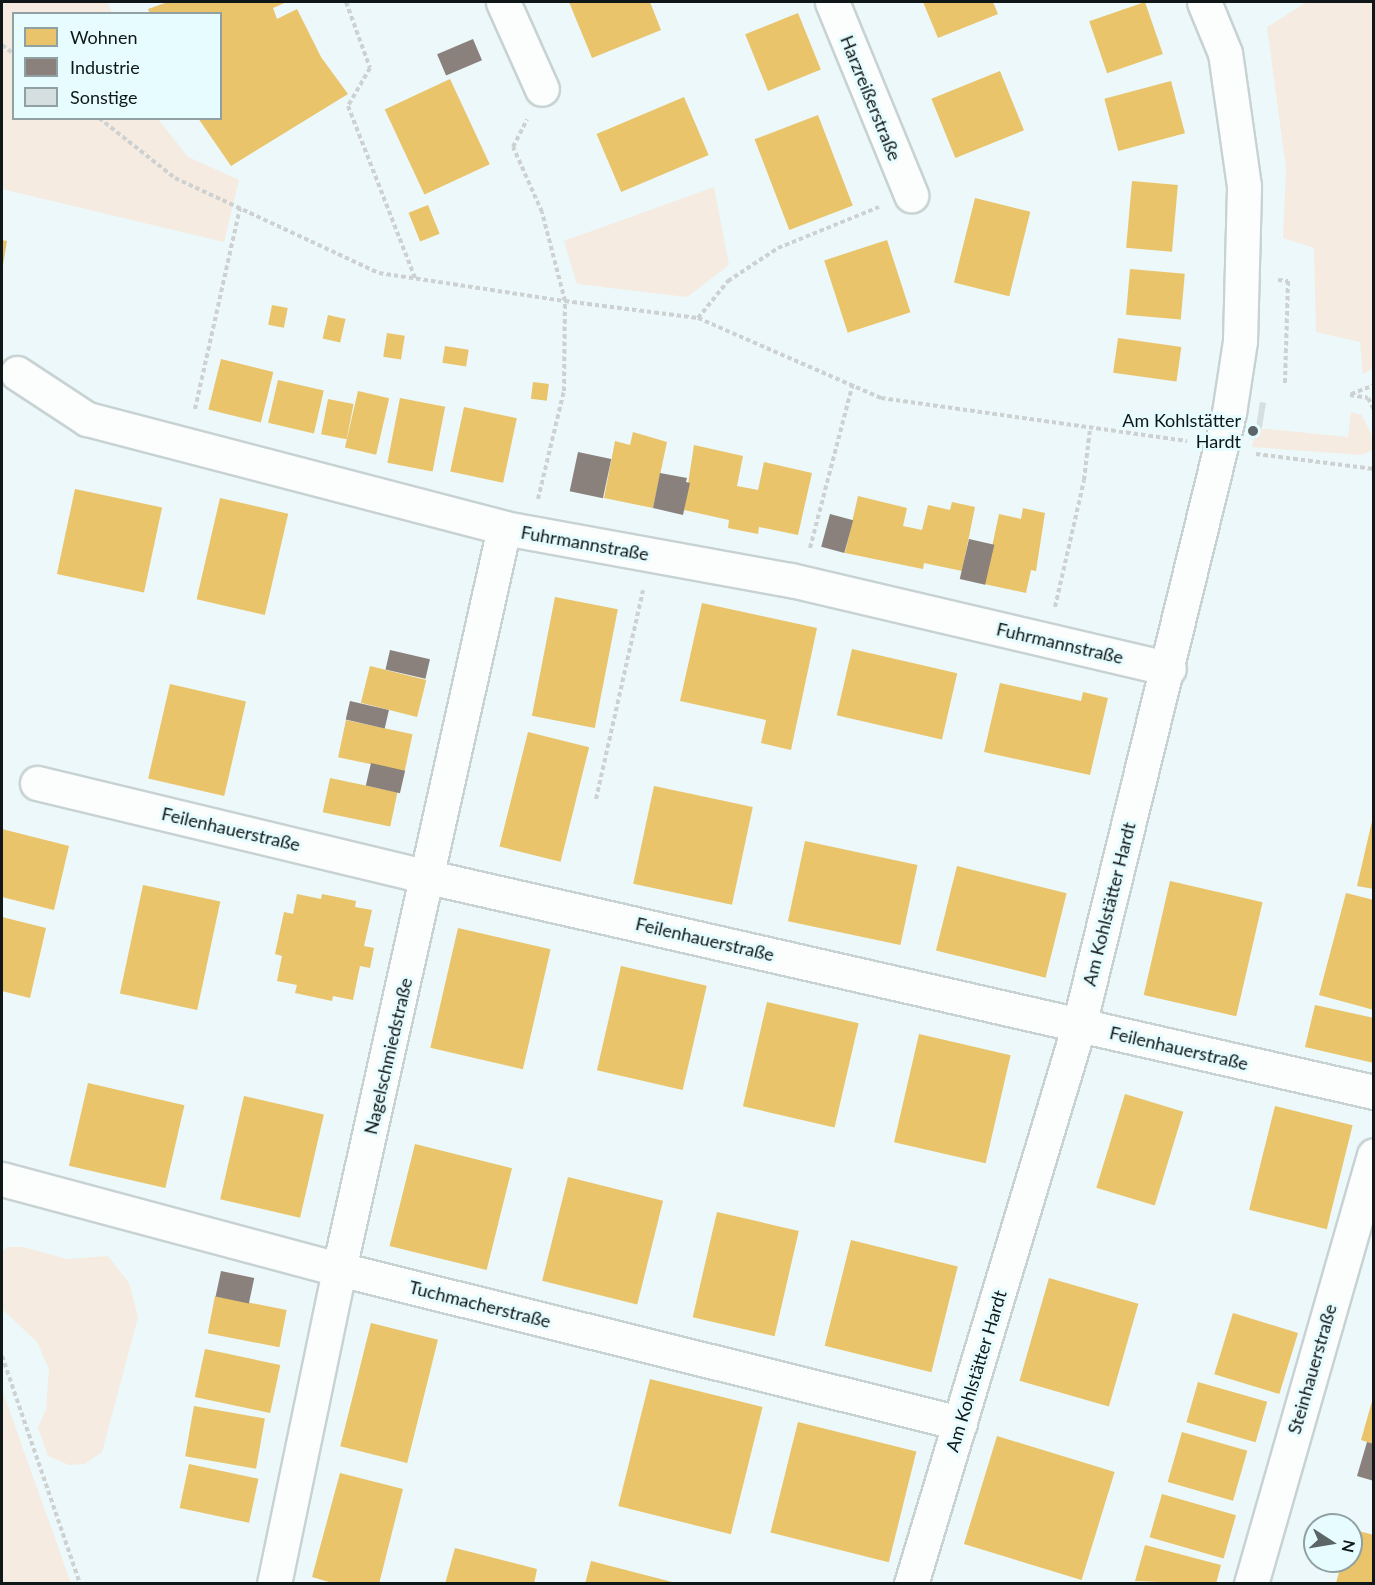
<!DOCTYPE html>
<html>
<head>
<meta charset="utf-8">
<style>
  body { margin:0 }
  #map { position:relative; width:1375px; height:1585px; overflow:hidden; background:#ecf8f9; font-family:Lato,sans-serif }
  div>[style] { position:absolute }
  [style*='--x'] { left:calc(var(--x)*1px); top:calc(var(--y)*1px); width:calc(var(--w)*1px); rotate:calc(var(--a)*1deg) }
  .green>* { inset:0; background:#f5ebe0 }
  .homes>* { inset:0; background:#e9c46a; transform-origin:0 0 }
  .industry>* { inset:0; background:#8a817c; transform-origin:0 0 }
  .building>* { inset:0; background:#d5dfe0; transform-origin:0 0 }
  .path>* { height:4px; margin-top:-2px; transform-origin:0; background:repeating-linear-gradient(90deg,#cdd1d1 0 4.5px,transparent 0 7.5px) }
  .roads { filter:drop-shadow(2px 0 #c8d2d3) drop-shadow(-2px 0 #c8d2d3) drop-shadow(0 2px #c8d2d3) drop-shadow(0 -2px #c8d2d3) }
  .minor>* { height:33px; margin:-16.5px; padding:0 16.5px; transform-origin:16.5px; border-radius:16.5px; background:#fcfefe }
  .dots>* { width:16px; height:16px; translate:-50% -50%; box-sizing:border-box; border:3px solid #e7fcfe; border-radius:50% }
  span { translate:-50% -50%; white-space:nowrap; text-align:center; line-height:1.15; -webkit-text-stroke:6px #e7fcfe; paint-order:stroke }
  .street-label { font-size:18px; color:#101718 }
  .poi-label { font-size:18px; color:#101718 }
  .right { translate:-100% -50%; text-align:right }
  .frame { position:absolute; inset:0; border:3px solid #101718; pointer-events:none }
  .legend { position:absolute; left:12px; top:12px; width:210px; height:108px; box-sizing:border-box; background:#e7fcfe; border:2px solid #91a0a2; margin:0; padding:8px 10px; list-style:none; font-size:18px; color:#101718 }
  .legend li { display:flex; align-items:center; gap:12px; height:30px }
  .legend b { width:30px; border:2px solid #91a0a2 }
  .north { position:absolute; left:1303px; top:1513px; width:60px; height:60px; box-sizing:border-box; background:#e7fcfe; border:2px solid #91a0a2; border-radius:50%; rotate:102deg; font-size:16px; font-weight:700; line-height:24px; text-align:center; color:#101718 }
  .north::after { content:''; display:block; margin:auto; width:21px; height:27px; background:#5d6667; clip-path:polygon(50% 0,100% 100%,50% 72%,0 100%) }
</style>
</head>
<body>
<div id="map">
  <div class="green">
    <i style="clip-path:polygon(2px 2px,107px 2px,112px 13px,14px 14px,14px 118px,158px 119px,188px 157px,239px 180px,224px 242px,2px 189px)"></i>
    <i style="clip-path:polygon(1307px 2px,1373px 2px,1374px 368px,1363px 374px,1360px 342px,1316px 332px,1314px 248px,1283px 238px,1286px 168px,1267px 27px)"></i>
    <i style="clip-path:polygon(714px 187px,729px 265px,687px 297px,577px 284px,564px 241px)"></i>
    <i style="clip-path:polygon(1351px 412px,1362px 415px,1373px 438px,1373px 450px,1361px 455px,1252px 447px,1256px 428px,1348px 437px)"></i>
    <i style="clip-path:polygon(7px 1247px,23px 1247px,67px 1259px,108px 1256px,129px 1283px,138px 1317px,102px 1452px,85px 1464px,69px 1465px,48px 1456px,38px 1428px,46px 1409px,49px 1369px,37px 1342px,2px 1309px,2px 1253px)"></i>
    <i style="clip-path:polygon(2px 1390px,67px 1572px,71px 1583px,2px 1583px)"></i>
  </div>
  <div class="homes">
    <i style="clip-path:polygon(168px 2px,287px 2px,273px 8px,277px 19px,297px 9px,321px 57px,348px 94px,231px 166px,198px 118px,220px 118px,220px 14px,150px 14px,148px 9px)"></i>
    <i style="clip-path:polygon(569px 2px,650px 2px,661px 30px,592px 58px)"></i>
    <i style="clip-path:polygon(923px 2px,993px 2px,998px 14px,938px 38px)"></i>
    <i style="left:1145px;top:2px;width:55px;height:59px;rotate:71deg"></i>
    <i style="left:798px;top:13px;width:61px;height:57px;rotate:68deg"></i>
    <i style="left:1000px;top:71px;width:64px;height:74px;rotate:68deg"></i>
    <i style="left:450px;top:79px;width:94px;height:72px;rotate:65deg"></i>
    <i style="left:1171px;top:81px;width:54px;height:69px;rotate:75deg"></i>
    <i style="left:684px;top:97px;width:63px;height:95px;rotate:67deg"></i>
    <i style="left:818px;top:115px;width:97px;height:68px;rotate:69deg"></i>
    <i style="left:1132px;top:181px;width:46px;height:67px;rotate:5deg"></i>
    <i style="left:975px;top:198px;width:57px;height:87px;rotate:14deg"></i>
    <i style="left:428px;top:205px;width:31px;height:21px;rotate:68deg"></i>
    <i style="clip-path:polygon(2px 240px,7px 241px,3px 265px,2px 265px)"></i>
    <i style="left:887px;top:240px;width:76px;height:66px;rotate:72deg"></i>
    <i style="left:1130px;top:269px;width:55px;height:46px;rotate:5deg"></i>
    <i style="left:272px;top:305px;width:16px;height:20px;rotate:11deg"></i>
    <i style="left:328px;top:315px;width:18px;height:24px;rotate:13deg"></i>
    <i style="left:387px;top:333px;width:18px;height:24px;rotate:9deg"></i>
    <i style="left:1118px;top:338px;width:64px;height:35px;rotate:8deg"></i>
    <i style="left:445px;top:346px;width:24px;height:17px;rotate:9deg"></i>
    <i style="left:221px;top:359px;width:54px;height:52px;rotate:14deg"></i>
    <i style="left:278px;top:380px;width:47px;height:44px;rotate:13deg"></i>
    <i style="left:533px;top:382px;width:16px;height:17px;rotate:7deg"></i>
    <i style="left:358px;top:391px;width:32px;height:58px;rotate:13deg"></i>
    <i style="left:400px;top:398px;width:46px;height:66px;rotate:11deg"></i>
    <i style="left:328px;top:399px;width:26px;height:36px;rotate:11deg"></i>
    <i style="left:464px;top:407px;width:54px;height:66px;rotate:12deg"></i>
    <i style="clip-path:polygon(633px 432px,667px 442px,653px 508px,604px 498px,615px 441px,630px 445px)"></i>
    <i style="clip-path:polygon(694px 445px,743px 456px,737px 486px,758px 490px,764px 462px,812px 473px,798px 535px,759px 527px,758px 534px,728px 528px,729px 520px,684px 510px)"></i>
    <i style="left:75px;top:489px;width:89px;height:87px;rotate:12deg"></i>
    <i style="clip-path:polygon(858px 496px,907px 508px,903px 526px,922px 530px,928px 505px,950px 510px,952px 502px,975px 507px,962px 571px,924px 563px,923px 569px,845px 553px)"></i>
    <i style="left:220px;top:498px;width:70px;height:104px;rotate:13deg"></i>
    <i style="clip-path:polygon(1023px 508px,1045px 513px,1036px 571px,1031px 570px,1026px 593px,984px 584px,999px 514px,1021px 519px)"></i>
    <i style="left:555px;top:597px;width:64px;height:121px;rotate:11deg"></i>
    <i style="clip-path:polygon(702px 603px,817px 628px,791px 750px,761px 743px,766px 720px,680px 701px)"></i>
    <i style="left:852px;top:649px;width:108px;height:68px;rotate:13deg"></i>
    <i style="left:370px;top:666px;width:58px;height:38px;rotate:14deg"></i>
    <i style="clip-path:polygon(1000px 683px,1081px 701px,1083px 692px,1108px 698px,1090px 775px,984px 752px)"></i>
    <i style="left:170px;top:684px;width:78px;height:97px;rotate:13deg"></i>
    <i style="left:346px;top:720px;width:68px;height:38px;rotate:12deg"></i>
    <i style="left:528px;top:732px;width:63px;height:118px;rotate:14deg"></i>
    <i style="left:330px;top:778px;width:69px;height:35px;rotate:12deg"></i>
    <i style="left:654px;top:786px;width:101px;height:100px;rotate:12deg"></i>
    <i style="clip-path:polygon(1373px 817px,1374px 817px,1374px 889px,1357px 886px)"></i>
    <i style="clip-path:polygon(2px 829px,69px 846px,54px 910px,2px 897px)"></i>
    <i style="left:805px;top:841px;width:115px;height:82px;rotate:12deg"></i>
    <i style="left:957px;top:866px;width:113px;height:87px;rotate:14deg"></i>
    <i style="left:1170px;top:881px;width:95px;height:117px;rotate:13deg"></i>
    <i style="left:143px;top:885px;width:79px;height:111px;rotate:12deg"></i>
    <i style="clip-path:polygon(1346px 893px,1374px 900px,1374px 1010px,1319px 995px)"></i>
    <i style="clip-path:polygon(297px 894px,321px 899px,322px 894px,356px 901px,355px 907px,372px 910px,364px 946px,374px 948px,370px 968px,360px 966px,353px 1000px,333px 996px,332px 1001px,295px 993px,297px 985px,277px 981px,282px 956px,275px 954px,284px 912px,293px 914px)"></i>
    <i style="clip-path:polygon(2px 917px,46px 928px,30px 998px,2px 991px)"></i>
    <i style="left:458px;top:928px;width:95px;height:123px;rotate:13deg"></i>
    <i style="left:621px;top:966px;width:88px;height:107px;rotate:13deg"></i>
    <i style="left:767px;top:1002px;width:94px;height:107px;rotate:13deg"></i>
    <i style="clip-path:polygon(1315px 1005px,1374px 1018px,1374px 1063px,1305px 1047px)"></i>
    <i style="left:919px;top:1034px;width:94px;height:111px;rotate:13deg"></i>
    <i style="left:88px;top:1083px;width:99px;height:85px;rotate:13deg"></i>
    <i style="left:1125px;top:1094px;width:61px;height:98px;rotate:17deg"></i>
    <i style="left:244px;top:1096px;width:82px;height:106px;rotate:13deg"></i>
    <i style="left:1275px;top:1106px;width:80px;height:107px;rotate:14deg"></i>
    <i style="left:415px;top:1144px;width:100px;height:105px;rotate:14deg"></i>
    <i style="left:568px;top:1177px;width:98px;height:107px;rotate:14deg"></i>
    <i style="left:717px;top:1212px;width:84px;height:108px;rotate:13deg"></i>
    <i style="left:851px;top:1240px;width:110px;height:109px;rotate:14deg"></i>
    <i style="left:1049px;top:1278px;width:93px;height:107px;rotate:16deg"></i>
    <i style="left:215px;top:1296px;width:73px;height:38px;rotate:11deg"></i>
    <i style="left:1233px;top:1313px;width:68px;height:64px;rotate:17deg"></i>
    <i style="left:371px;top:1323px;width:69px;height:127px;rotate:14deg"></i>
    <i style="left:205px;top:1349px;width:77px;height:49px;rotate:12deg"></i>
    <i style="left:650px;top:1379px;width:116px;height:131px;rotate:14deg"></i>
    <i style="left:1198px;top:1382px;width:72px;height:42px;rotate:16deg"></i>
    <i style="clip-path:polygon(1373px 1398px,1374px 1398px,1374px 1444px,1361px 1440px)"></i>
    <i style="left:194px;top:1406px;width:72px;height:51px;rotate:10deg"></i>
    <i style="left:798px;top:1422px;width:122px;height:114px;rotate:14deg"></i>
    <i style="left:1182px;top:1432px;width:68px;height:52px;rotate:16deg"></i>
    <i style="left:997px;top:1436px;width:123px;height:113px;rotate:17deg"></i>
    <i style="left:189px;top:1464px;width:71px;height:45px;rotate:12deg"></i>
    <i style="clip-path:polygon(340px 1473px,403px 1489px,379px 1584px,336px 1584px,312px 1577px)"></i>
    <i style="left:1162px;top:1494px;width:77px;height:45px;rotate:16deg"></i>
    <i style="clip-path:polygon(1351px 1529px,1374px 1535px,1374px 1584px,1336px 1583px,1342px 1561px,1351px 1561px)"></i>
    <i style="clip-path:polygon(1145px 1545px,1221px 1565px,1216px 1584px,1135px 1581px)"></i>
    <i style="clip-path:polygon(455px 1548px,537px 1569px,534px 1584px,445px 1584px)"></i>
    <i style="clip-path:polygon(591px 1561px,676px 1583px,676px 1584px,585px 1584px)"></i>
  </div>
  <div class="industry">
    <i style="left:473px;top:39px;width:23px;height:39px;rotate:67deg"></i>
    <i style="left:578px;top:452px;width:34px;height:40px;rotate:12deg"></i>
    <i style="clip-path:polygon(660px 473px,687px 478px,686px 482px,690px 483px,683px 515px,653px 508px)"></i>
    <i style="left:830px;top:514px;width:24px;height:34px;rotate:15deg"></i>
    <i style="left:969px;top:539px;width:26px;height:41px;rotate:13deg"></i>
    <i style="left:390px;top:650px;width:41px;height:20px;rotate:13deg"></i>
    <i style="left:350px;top:701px;width:40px;height:19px;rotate:13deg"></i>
    <i style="left:371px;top:763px;width:35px;height:23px;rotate:13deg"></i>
    <i style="left:221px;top:1271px;width:34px;height:26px;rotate:12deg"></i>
    <i style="clip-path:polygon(1367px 1442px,1374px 1444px,1374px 1481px,1357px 1476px)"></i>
  </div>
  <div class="building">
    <i style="left:1260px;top:402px;width:6px;height:26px;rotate:9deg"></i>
  </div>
  <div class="path">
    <i style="--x:346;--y:2;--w:70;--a:70"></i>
    <i style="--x:370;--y:68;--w:44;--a:120.1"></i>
    <i style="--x:348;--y:106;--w:185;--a:68.7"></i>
    <i style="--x:2;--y:45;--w:15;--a:37"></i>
    <i style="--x:99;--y:118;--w:97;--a:38.3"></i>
    <i style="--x:175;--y:178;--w:225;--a:25"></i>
    <i style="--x:379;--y:273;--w:188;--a:8.6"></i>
    <i style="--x:565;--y:301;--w:92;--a:-104.5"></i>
    <i style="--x:542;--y:212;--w:71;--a:-114"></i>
    <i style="--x:513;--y:147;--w:31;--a:-63"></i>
    <i style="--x:1278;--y:280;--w:10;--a:6"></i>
    <i style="--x:1288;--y:281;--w:102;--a:91.7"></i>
    <i style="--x:698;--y:318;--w:200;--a:23.6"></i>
    <i style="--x:881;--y:398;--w:309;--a:8"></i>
    <i style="--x:1351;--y:394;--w:25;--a:-21"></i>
    <i style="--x:1350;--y:395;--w:18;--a:9"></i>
    <i style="--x:1368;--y:398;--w:13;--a:63"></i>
    <i style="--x:195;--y:409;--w:206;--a:-77.4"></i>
    <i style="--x:1256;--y:454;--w:119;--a:7.2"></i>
    <i style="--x:538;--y:499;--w:111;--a:-76.5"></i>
    <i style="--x:564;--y:391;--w:90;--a:-89.4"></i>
    <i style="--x:565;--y:301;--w:134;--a:7.3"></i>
    <i style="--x:698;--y:318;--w:48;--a:-51"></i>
    <i style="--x:728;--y:281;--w:60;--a:-33.4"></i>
    <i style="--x:778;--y:248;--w:109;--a:-22.1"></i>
    <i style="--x:810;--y:548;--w:171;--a:-75.4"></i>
    <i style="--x:1055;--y:607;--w:130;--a:-77.1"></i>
    <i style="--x:1084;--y:480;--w:51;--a:-83.3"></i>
    <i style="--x:596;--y:799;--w:214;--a:-77.3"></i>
    <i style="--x:2;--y:1356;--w:241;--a:71.1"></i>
  </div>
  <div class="roads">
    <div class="minor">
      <i style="--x:503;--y:2;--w:95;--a:65.9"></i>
      <i style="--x:832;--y:2;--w:209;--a:67.7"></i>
      <i style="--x:17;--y:373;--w:84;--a:33.3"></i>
      <i style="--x:87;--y:419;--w:431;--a:14.6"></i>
      <i style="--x:504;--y:528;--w:292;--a:10.3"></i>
      <i style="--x:791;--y:580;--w:388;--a:13.2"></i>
      <i style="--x:37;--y:783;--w:403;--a:13.5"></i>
      <i style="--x:429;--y:877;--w:969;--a:12.82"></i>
      <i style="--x:2;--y:1179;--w:349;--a:15"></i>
      <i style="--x:339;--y:1269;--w:640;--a:13.93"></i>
      <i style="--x:274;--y:1584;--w:322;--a:-78.3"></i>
      <i style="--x:339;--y:1269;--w:759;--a:-77.45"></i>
      <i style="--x:911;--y:1584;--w:584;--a:-73.27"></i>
      <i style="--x:1079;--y:1025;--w:630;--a:-76.23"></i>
      <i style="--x:1229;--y:413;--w:73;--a:-81.3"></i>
      <i style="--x:1240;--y:341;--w:155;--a:-88.5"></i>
      <i style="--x:1244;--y:186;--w:134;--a:-98.1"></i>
      <i style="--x:1225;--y:53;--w:55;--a:-112.4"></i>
      <i style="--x:1251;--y:1584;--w:446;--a:-74"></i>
    </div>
  </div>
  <div class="dots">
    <i style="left:1253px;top:431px;background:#5d6667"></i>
  </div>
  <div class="street-label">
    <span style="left:871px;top:98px;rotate:68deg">Harzreißerstraße</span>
    <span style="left:585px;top:543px;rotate:10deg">Fuhrmannstraße</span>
    <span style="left:1060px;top:643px;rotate:13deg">Fuhrmannstraße</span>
    <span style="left:231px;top:829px;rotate:13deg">Feilenhauerstraße</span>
    <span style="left:1109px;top:904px;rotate:-76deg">Am Kohlstätter Hardt</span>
    <span style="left:705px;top:939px;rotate:13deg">Feilenhauerstraße</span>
    <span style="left:1179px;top:1048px;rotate:13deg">Feilenhauerstraße</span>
    <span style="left:388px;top:1056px;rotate:-77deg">Nagelschmiedstraße</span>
    <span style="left:480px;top:1304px;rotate:14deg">Tuchmacherstraße</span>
    <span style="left:1312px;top:1369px;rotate:-74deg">Steinhauerstraße</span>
    <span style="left:976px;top:1371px;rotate:-73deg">Am Kohlstätter Hardt</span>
  </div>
  <div class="poi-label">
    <span class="right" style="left:1241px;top:431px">Am Kohlstätter<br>Hardt</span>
  </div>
  <div class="frame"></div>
  <ul class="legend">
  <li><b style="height:16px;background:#e9c46a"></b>Wohnen</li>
  <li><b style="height:16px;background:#8a817c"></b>Industrie</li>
  <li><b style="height:16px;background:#d5dfe0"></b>Sonstige</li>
  </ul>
  <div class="north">N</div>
</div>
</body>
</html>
